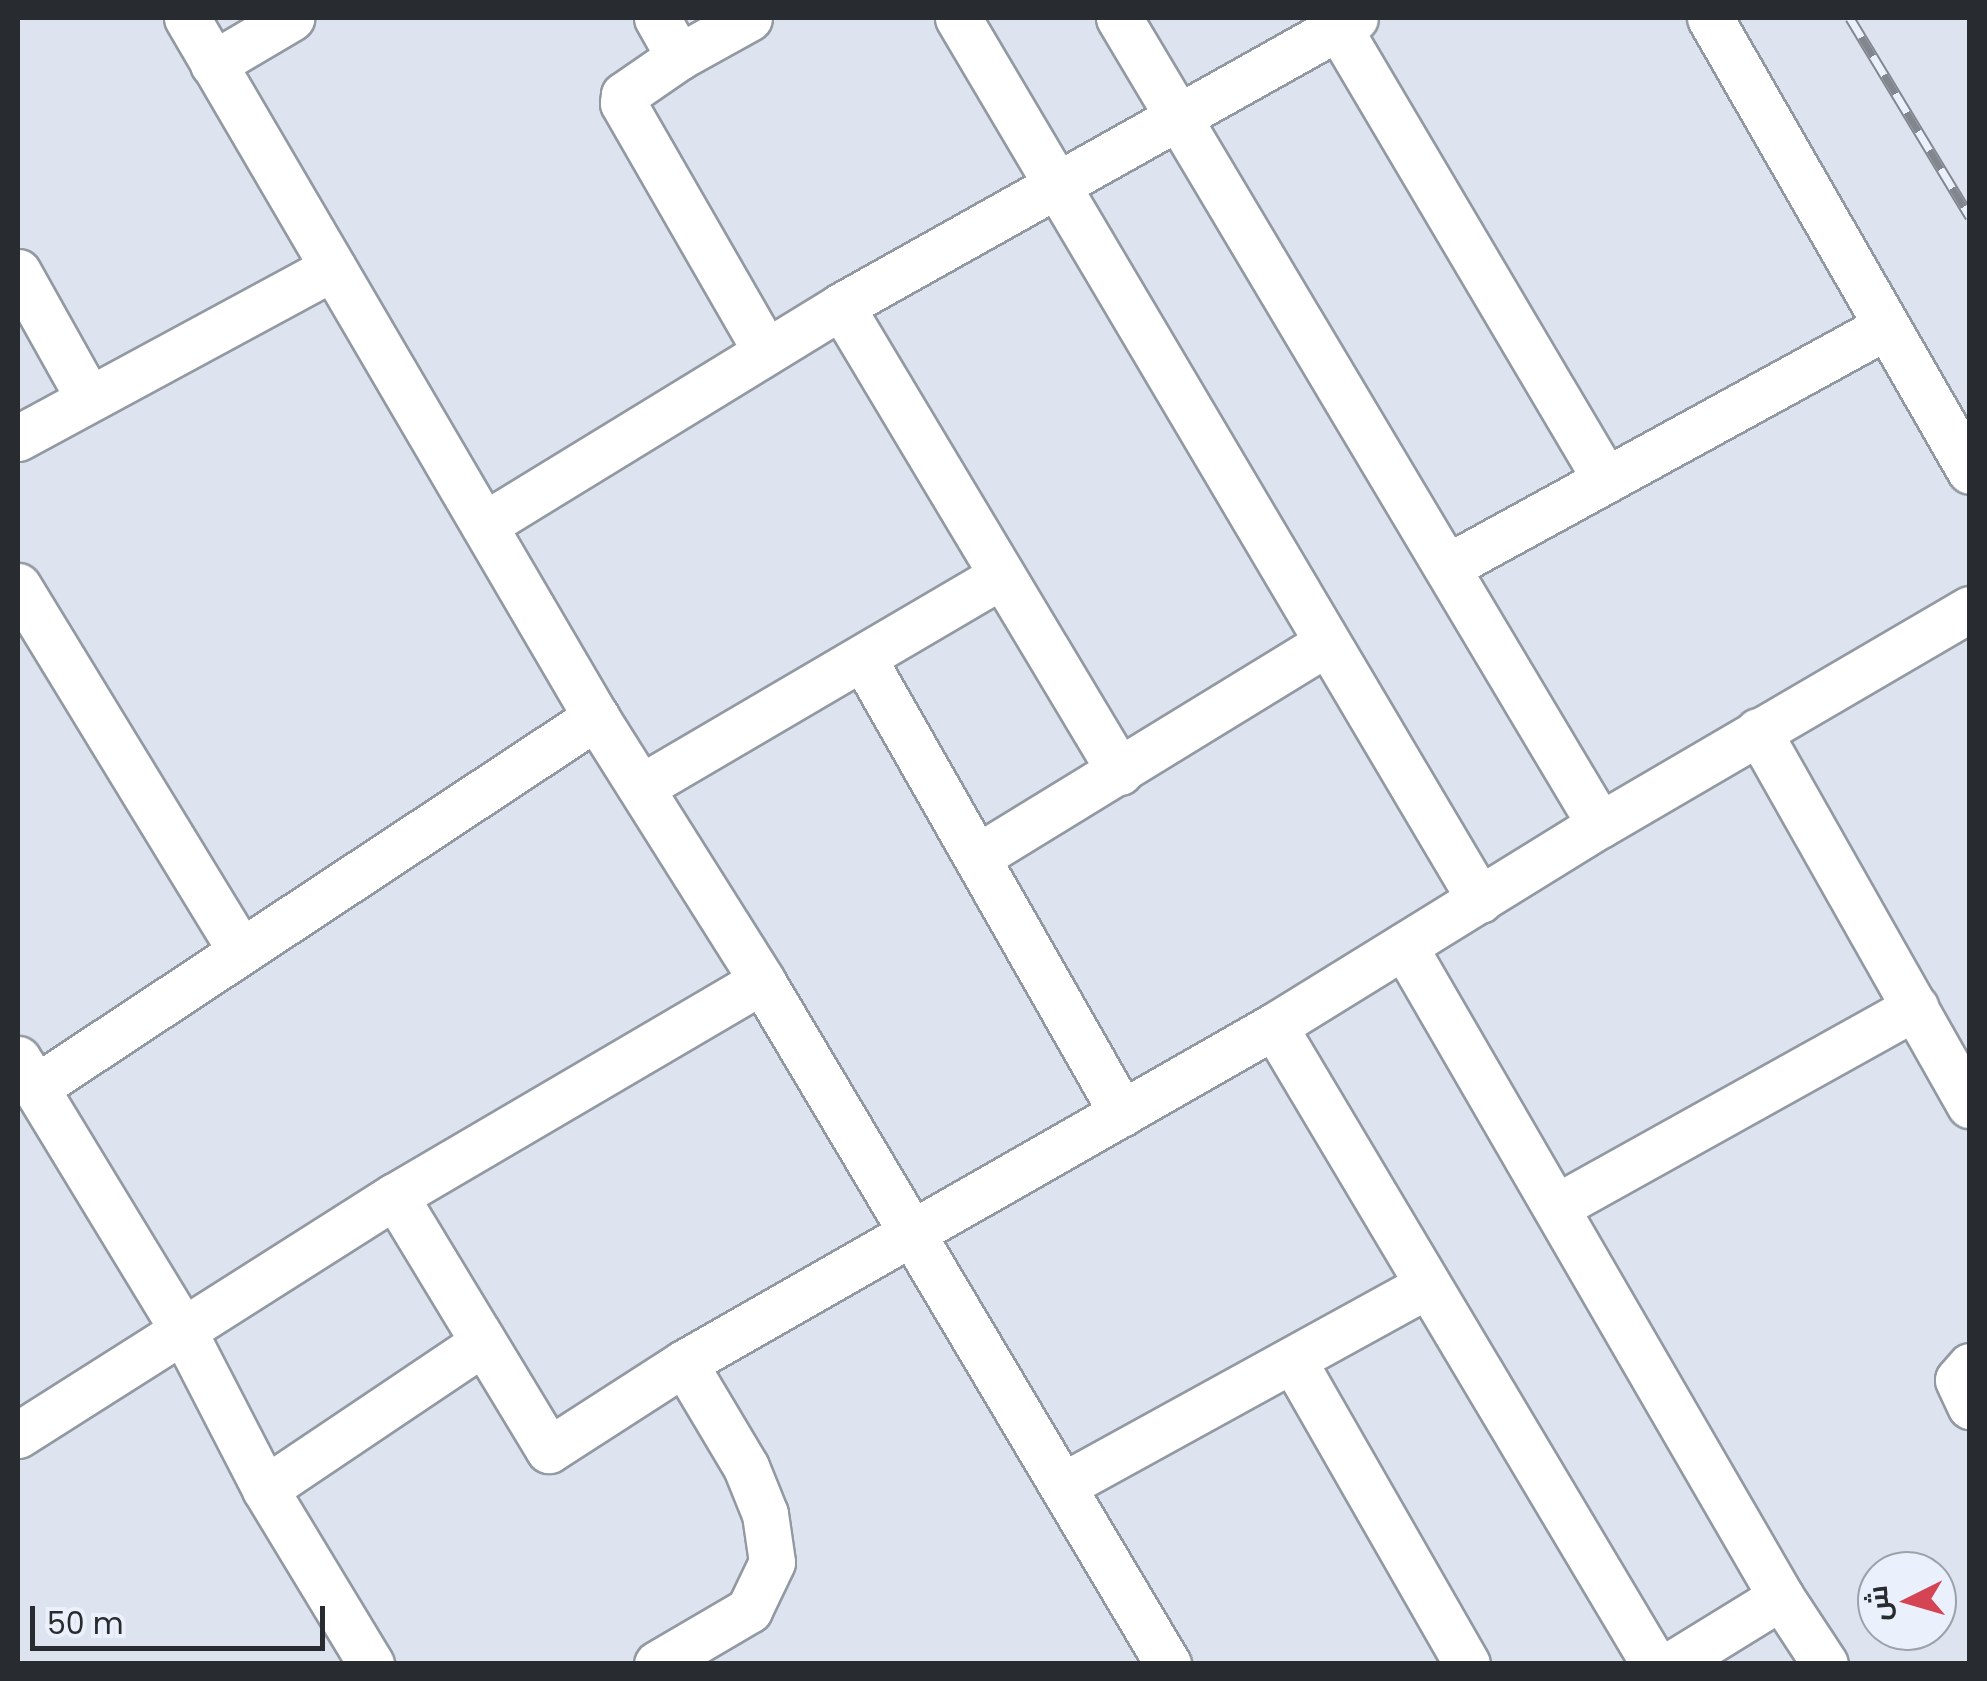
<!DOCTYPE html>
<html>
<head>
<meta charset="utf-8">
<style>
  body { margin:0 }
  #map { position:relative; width:1987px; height:1681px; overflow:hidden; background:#dde4ef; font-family:Poppins,Cairo,sans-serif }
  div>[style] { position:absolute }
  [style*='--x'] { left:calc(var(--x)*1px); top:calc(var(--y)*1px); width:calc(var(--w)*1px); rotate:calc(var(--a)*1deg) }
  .roads { filter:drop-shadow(2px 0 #9399a3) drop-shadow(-2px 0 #9399a3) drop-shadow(0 2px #9399a3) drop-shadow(0 -2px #9399a3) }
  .street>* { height:45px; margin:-22.5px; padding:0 22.5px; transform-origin:22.5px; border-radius:22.5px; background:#fff }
  .rail>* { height:11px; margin-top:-5.5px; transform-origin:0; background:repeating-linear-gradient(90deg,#eaf1fc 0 22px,#82878f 0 44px); box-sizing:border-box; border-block:2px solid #82878f }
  span { translate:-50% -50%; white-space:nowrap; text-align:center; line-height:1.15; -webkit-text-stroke:9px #eaf1fc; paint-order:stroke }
  .frame { position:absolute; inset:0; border:20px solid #282b2f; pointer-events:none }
  .north { position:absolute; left:1857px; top:1551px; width:100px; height:100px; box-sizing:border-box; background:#eaf1fc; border:2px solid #9ca2aa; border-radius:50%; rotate:265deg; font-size:28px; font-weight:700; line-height:40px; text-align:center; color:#282b2f }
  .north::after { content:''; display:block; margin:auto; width:35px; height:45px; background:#d54452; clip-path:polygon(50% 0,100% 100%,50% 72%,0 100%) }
  .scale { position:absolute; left:30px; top:1606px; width:295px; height:45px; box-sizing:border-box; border:5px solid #282b2f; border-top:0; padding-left:12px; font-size:30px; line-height:35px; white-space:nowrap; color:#282b2f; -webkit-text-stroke:8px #eaf1fc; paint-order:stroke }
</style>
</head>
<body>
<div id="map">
  <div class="roads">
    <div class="street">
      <i style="--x:187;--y:18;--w:810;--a:59.67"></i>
      <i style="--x:596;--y:717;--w:312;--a:57.8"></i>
      <i style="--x:762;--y:981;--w:795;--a:59.27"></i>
      <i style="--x:657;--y:18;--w:45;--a:60.6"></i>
      <i style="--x:749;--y:18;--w:80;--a:150.9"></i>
      <i style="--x:679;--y:57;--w:67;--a:145.4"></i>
      <i style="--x:624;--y:95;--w:8;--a:97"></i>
      <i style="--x:623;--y:103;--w:287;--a:60.1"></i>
      <i style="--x:958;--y:18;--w:1025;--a:59.38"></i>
      <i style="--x:1119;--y:18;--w:939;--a:59.2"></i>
      <i style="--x:1710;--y:18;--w:522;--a:60.15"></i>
      <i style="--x:1338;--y:27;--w:523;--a:59.41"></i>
      <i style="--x:213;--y:64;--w:91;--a:-30.5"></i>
      <i style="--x:18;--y:272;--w:145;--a:60.8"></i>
      <i style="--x:841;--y:306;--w:543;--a:59.09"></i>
      <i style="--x:18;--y:438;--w:358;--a:-28.4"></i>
      <i style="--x:484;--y:525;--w:419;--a:-31.5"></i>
      <i style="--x:841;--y:306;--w:589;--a:-29.26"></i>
      <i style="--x:1447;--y:567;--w:499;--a:-28.7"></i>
      <i style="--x:18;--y:586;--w:428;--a:58.6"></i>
      <i style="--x:863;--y:658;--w:524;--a:60.35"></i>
      <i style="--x:1758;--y:731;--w:430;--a:60.5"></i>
      <i style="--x:643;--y:786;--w:416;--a:-30.4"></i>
      <i style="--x:979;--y:856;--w:406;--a:-31.5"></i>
      <i style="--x:1404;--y:946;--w:752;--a:59.92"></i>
      <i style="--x:1781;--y:1597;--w:80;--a:56.7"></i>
      <i style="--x:1274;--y:1026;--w:743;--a:59.22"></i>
      <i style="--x:18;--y:1059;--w:320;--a:58.7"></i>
      <i style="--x:184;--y:1332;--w:177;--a:62.7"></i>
      <i style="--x:265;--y:1489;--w:205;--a:58.8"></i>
      <i style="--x:35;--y:1088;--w:673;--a:-33.48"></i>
      <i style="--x:395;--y:1196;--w:297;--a:58.8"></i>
      <i style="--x:549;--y:1450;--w:161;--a:-32.8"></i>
      <i style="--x:684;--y:1363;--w:679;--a:-29.73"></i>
      <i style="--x:1274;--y:1026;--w:383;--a:-31.7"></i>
      <i style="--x:1600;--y:825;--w:428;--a:-30.3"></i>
      <i style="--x:1558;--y:1206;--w:409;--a:-29.1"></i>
      <i style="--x:1293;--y:1360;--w:350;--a:60.2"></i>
      <i style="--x:1970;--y:1366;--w:18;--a:131"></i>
      <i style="--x:1958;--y:1380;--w:29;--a:65"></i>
      <i style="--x:18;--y:1435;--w:446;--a:-32.4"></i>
      <i style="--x:395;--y:1196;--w:425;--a:-30.4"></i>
      <i style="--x:1064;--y:1485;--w:415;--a:-28.8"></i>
      <i style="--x:265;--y:1489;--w:260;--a:-33.9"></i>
      <i style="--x:657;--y:1664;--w:107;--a:-30.4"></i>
      <i style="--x:749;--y:1610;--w:53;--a:-64.4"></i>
      <i style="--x:772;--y:1562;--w:49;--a:-98.3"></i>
      <i style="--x:765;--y:1514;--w:51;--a:-112"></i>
      <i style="--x:746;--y:1467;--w:121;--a:-120.8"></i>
      <i style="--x:1672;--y:1664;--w:128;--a:-31.6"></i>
    </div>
  </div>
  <div class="rail">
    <i style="--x:1850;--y:18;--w:232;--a:58.9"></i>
  </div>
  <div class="frame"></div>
  <div class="north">ش</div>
  <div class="scale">50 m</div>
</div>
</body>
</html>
